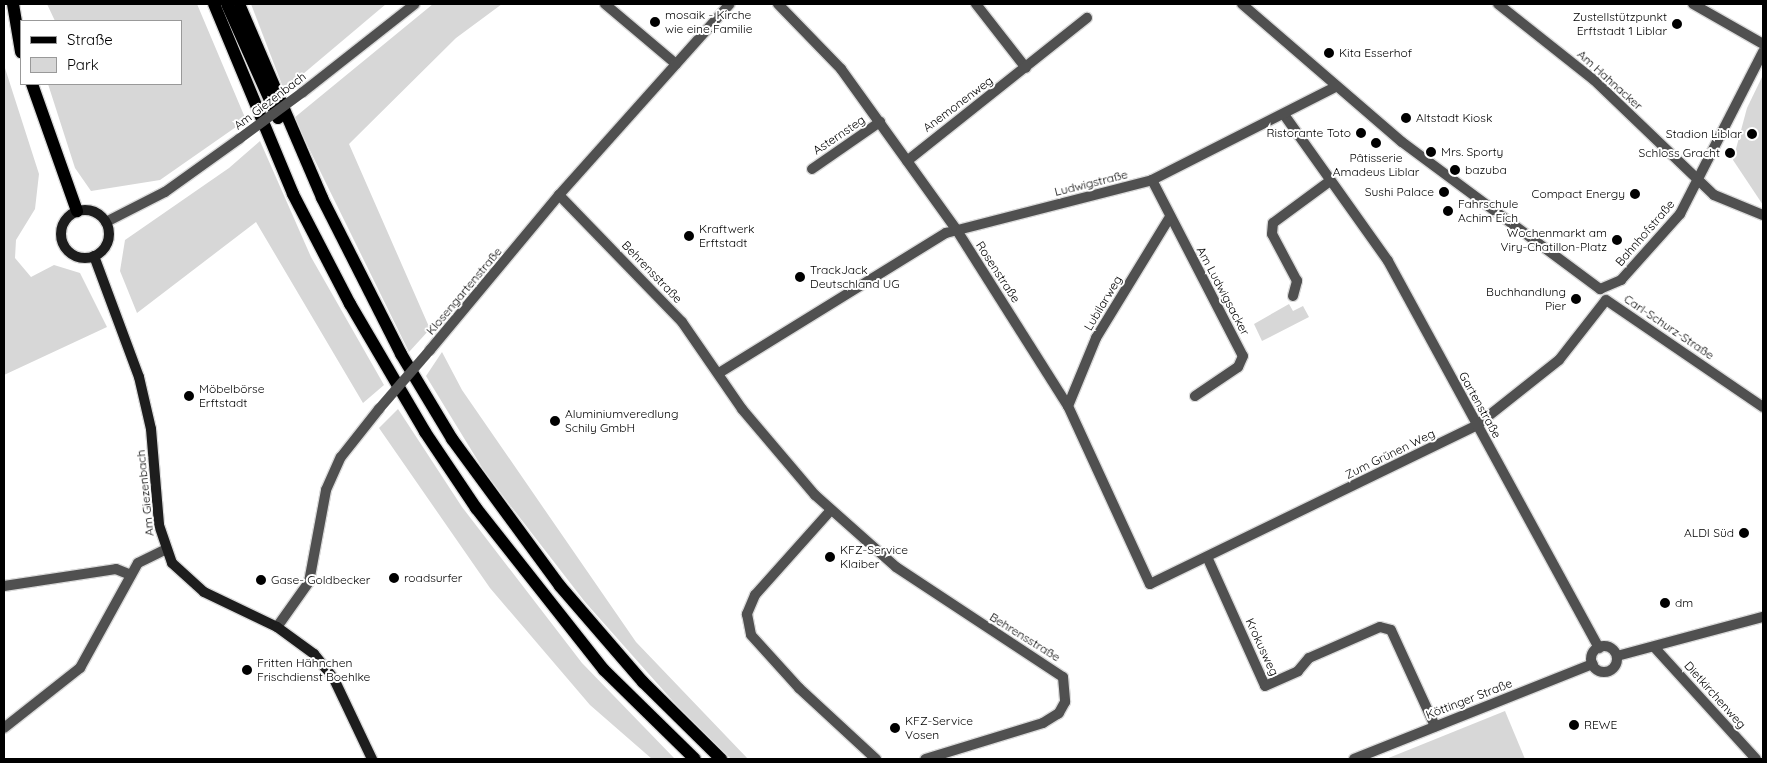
<!DOCTYPE html>
<html>
<head>
<meta charset="utf-8">
<style>
  body { margin:0 }
  #map { position:relative; width:1767px; height:763px; overflow:hidden; background:#fff; font-family:Quicksand,sans-serif }
  div>[style] { position:absolute }
  [style*='--x'] { left:calc(var(--x)*1px); top:calc(var(--y)*1px); width:calc(var(--w)*1px); rotate:calc(var(--a)*1deg) }
  .green>* { inset:0; background:#d7d7d7 }
  .roads { filter:drop-shadow(1px 0 #dbdbdb) drop-shadow(-1px 0 #dbdbdb) drop-shadow(0 1px #dbdbdb) drop-shadow(0 -1px #dbdbdb) }
  .minor>* { height:10px; margin:-5px; padding:0 5px; transform-origin:5px; border-radius:5px; background:#505050 }
  .tertiary>* { height:10px; margin:-5px; padding:0 5px; transform-origin:5px; border-radius:5px; background:#505050 }
  .tertiary>.ring { margin:-5px; padding:0; box-sizing:content-box; background:none; border:10px solid #505050; border-radius:50% }
  .secondary>* { height:10px; margin:-5px; padding:0 5px; transform-origin:5px; border-radius:5px; background:#1d1d1d }
  .secondary>.ring { margin:-5px; padding:0; box-sizing:content-box; background:none; border:10px solid #1d1d1d; border-radius:50% }
  .primary>* { height:12px; margin:-6px; padding:0 6px; transform-origin:6px; border-radius:6px; background:#000 }
  .minor-bridge>* { height:10px; margin:-5px; padding:0 5px; transform-origin:5px; border-radius:5px; background:#505050 }
  .dots>* { width:14px; height:14px; translate:-50% -50%; box-sizing:border-box; border:2px solid #fff; border-radius:50% }
  span { translate:-50% -50%; white-space:nowrap; text-align:center; line-height:1.15; -webkit-text-stroke:4px #fff; paint-order:stroke }
  .poi-label { font-size:12px; color:#000 }
  .left { translate:0 -50%; text-align:left }
  .right { translate:-100% -50%; text-align:right }
  .street-label { font-size:12px; color:#000 }
  .frame { position:absolute; inset:0; border:5px solid #000; pointer-events:none }
  .legend { position:absolute; left:20px; top:20px; width:162px; height:65px; box-sizing:border-box; background:#fff; border:1px solid #999; margin:0; padding:6px 9px; list-style:none; font-size:15px; color:#000 }
  .legend li { display:flex; align-items:center; gap:10px; height:25px }
  .legend b { width:25px; border:1px solid #999 }
</style>
</head>
<body>
<div id="map">
  <div class="green">
    <i style="clip-path:polygon(47px 4px,197px 4px,246px 120px,160px 180px,91px 191px,75px 168px,48px 84px,181px 84px,181px 21px,55px 21px)"></i>
    <i style="clip-path:polygon(251px 4px,386px 4px,284px 90px)"></i>
    <i style="clip-path:polygon(433px 4px,502px 4px,456px 38px,349px 144px,430px 329px,409px 352px,294px 118px)"></i>
    <i style="clip-path:polygon(4px 65px,39px 174px,35px 209px,16px 240px,15px 258px,31px 277px,54px 265px,80px 273px,107px 327px,4px 375px)"></i>
    <i style="clip-path:polygon(1763px 75px,1763px 205px,1733px 160px,1747px 108px)"></i>
    <i style="clip-path:polygon(260px 141px,311px 257px,384px 385px,363px 403px,256px 222px,137px 313px,120px 271px,125px 240px,229px 168px)"></i>
    <i style="clip-path:polygon(1289px 304px,1293px 311px,1303px 306px,1309px 317px,1262px 341px,1254px 324px)"></i>
    <i style="clip-path:polygon(442px 352px,462px 390px,636px 642px,748px 759px,731px 759px,679px 708px,585px 602px,486px 474px,426px 376px)"></i>
    <i style="clip-path:polygon(398px 409px,462px 507px,582px 663px,675px 759px,652px 759px,590px 705px,490px 588px,379px 428px)"></i>
    <i style="clip-path:polygon(1505px 711px,1525px 759px,1386px 759px)"></i>
  </div>
  <div class="roads">
    <div class="minor">
      <i style="--x:605;--y:4;--w:93;--a:40.2"></i>
      <i style="--x:778;--y:4;--w:91;--a:45.9"></i>
      <i style="--x:841;--y:69;--w:197;--a:54.3"></i>
      <i style="--x:956;--y:229;--w:209;--a:57.7"></i>
      <i style="--x:1068;--y:406;--w:196;--a:65.3"></i>
      <i style="--x:1150;--y:584;--w:364;--a:-25.9"></i>
      <i style="--x:1477;--y:425;--w:105;--a:-38.4"></i>
      <i style="--x:1559;--y:360;--w:76;--a:-51.9"></i>
      <i style="--x:976;--y:4;--w:81;--a:52"></i>
      <i style="--x:1498;--y:4;--w:122;--a:38.4"></i>
      <i style="--x:1594;--y:80;--w:166;--a:43.8"></i>
      <i style="--x:1714;--y:195;--w:53;--a:22.2"></i>
      <i style="--x:1693;--y:4;--w:81;--a:29.7"></i>
      <i style="--x:303;--y:92;--w:142;--a:-38.2"></i>
      <i style="--x:1285;--y:116;--w:178;--a:54.6"></i>
      <i style="--x:1388;--y:261;--w:441;--a:61.4"></i>
      <i style="--x:907;--y:161;--w:230;--a:-38.5"></i>
      <i style="--x:812;--y:169;--w:83;--a:-34.7"></i>
      <i style="--x:1152;--y:180;--w:198;--a:62.7"></i>
      <i style="--x:1243;--y:356;--w:12;--a:114"></i>
      <i style="--x:1238;--y:367;--w:52;--a:146"></i>
      <i style="--x:559;--y:195;--w:177;--a:45.9"></i>
      <i style="--x:682;--y:322;--w:106;--a:55.4"></i>
      <i style="--x:742;--y:409;--w:113;--a:49.7"></i>
      <i style="--x:815;--y:495;--w:108;--a:41.6"></i>
      <i style="--x:896;--y:567;--w:200;--a:33.4"></i>
      <i style="--x:1063;--y:677;--w:25;--a:85"></i>
      <i style="--x:1065;--y:702;--w:13;--a:119"></i>
      <i style="--x:1059;--y:713;--w:19;--a:148"></i>
      <i style="--x:1043;--y:723;--w:123;--a:163"></i>
      <i style="--x:106;--y:222;--w:66;--a:-27"></i>
      <i style="--x:165;--y:192;--w:91;--a:-35.6"></i>
      <i style="--x:1293;--y:296;--w:16;--a:-75"></i>
      <i style="--x:1297;--y:281;--w:53;--a:-118"></i>
      <i style="--x:1272;--y:234;--w:11;--a:-85"></i>
      <i style="--x:1273;--y:223;--w:71;--a:-36.4"></i>
      <i style="--x:1606;--y:300;--w:190;--a:34.3"></i>
      <i style="--x:430;--y:350;--w:202;--a:-50.2"></i>
      <i style="--x:559;--y:195;--w:256;--a:-48.2"></i>
      <i style="--x:719;--y:373;--w:267;--a:-31.7"></i>
      <i style="--x:946;--y:233;--w:213;--a:-14.4"></i>
      <i style="--x:1152;--y:180;--w:205;--a:-26.9"></i>
      <i style="--x:1068;--y:406;--w:74;--a:-67.6"></i>
      <i style="--x:1096;--y:338;--w:142;--a:-58.6"></i>
      <i style="--x:831;--y:510;--w:114;--a:131.8"></i>
      <i style="--x:755;--y:595;--w:21;--a:113"></i>
      <i style="--x:747;--y:614;--w:21;--a:79"></i>
      <i style="--x:751;--y:635;--w:72;--a:47.8"></i>
      <i style="--x:799;--y:688;--w:105;--a:42.7"></i>
      <i style="--x:1208;--y:559;--w:139;--a:65.8"></i>
      <i style="--x:1265;--y:686;--w:36;--a:-24"></i>
      <i style="--x:1298;--y:671;--w:17;--a:-50"></i>
      <i style="--x:1309;--y:658;--w:77;--a:-23.6"></i>
      <i style="--x:1380;--y:627;--w:11;--a:15"></i>
      <i style="--x:1391;--y:630;--w:106;--a:65.4"></i>
      <i style="--x:4;--y:586;--w:113;--a:-8.6"></i>
      <i style="--x:116;--y:569;--w:16;--a:22"></i>
      <i style="--x:277;--y:627;--w:55;--a:-54.6"></i>
      <i style="--x:309;--y:582;--w:94;--a:-79.5"></i>
      <i style="--x:326;--y:490;--w:36;--a:-66"></i>
      <i style="--x:341;--y:457;--w:61;--a:-51.6"></i>
      <i style="--x:1655;--y:648;--w:150;--a:47.7"></i>
      <i style="--x:4;--y:728;--w:97;--a:-38.3"></i>
      <i style="--x:80;--y:668;--w:120;--a:-61.1"></i>
      <i style="--x:138;--y:563;--w:30;--a:-26"></i>
    </div>
    <div class="tertiary">
      <i style="--x:1242;--y:4;--w:211;--a:40.8"></i>
      <i style="--x:1402;--y:142;--w:247;--a:36.6"></i>
      <i style="--x:1600;--y:289;--w:23;--a:-23"></i>
      <i style="--x:1621;--y:280;--w:89;--a:-48.2"></i>
      <i style="--x:1680;--y:214;--w:182;--a:-62.9"></i>
      <i class="ring" style="left:1591px;top:646px;width:16px;height:16px"></i>
      <i style="--x:1617;--y:656;--w:151;--a:-15"></i>
      <i style="--x:1354;--y:759;--w:257;--a:-21.7"></i>
    </div>
    <div class="secondary">
      <i class="ring" style="left:61px;top:210px;width:38px;height:38px"></i>
      <i style="--x:94;--y:256;--w:129;--a:69.6"></i>
      <i style="--x:139;--y:377;--w:53;--a:77"></i>
      <i style="--x:151;--y:429;--w:96;--a:85.2"></i>
      <i style="--x:159;--y:525;--w:40;--a:71.1"></i>
      <i style="--x:172;--y:563;--w:43;--a:42.2"></i>
      <i style="--x:204;--y:592;--w:81;--a:25.6"></i>
      <i style="--x:277;--y:627;--w:46;--a:36.1"></i>
      <i style="--x:314;--y:654;--w:32;--a:51"></i>
      <i style="--x:334;--y:679;--w:89;--a:64.6"></i>
    </div>
    <div class="primary">
      <i style="--x:13;--y:4;--w:49;--a:80.5"></i>
      <i style="--x:214;--y:4;--w:206;--a:67.4"></i>
      <i style="--x:293;--y:194;--w:124;--a:62.6"></i>
      <i style="--x:350;--y:304;--w:148;--a:59.6"></i>
      <i style="--x:425;--y:432;--w:92;--a:56.1"></i>
      <i style="--x:476;--y:508;--w:206;--a:51.7"></i>
      <i style="--x:604;--y:670;--w:127;--a:44.4"></i>
      <i style="--x:227;--y:4;--w:125;--a:65.9"></i>
      <i style="--x:239;--y:4;--w:211;--a:66.8"></i>
      <i style="--x:322;--y:198;--w:175;--a:63.1"></i>
      <i style="--x:401;--y:354;--w:99;--a:59"></i>
      <i style="--x:452;--y:439;--w:182;--a:53.7"></i>
      <i style="--x:560;--y:586;--w:127;--a:49.2"></i>
      <i style="--x:643;--y:682;--w:110;--a:44.6"></i>
      <i style="--x:32;--y:84;--w:135;--a:70.5"></i>
    </div>
  </div>
  <div class="minor-bridge">
    <i style="--x:239;--y:139;--w:79;--a:-36.3"></i>
    <i style="--x:379;--y:409;--w:78;--a:-49.2"></i>
  </div>
  <div class="dots">
    <i style="left:655px;top:22px;background:#000"></i>
    <i style="left:1677px;top:24px;background:#000"></i>
    <i style="left:1329px;top:53px;background:#000"></i>
    <i style="left:1406px;top:118px;background:#000"></i>
    <i style="left:1361px;top:133px;background:#000"></i>
    <i style="left:1752px;top:134px;background:#000"></i>
    <i style="left:1376px;top:143px;background:#000"></i>
    <i style="left:1431px;top:152px;background:#000"></i>
    <i style="left:1730px;top:153px;background:#000"></i>
    <i style="left:1455px;top:170px;background:#000"></i>
    <i style="left:1444px;top:192px;background:#000"></i>
    <i style="left:1635px;top:194px;background:#000"></i>
    <i style="left:1448px;top:211px;background:#000"></i>
    <i style="left:689px;top:236px;background:#000"></i>
    <i style="left:1617px;top:240px;background:#000"></i>
    <i style="left:800px;top:277px;background:#000"></i>
    <i style="left:1576px;top:299px;background:#000"></i>
    <i style="left:189px;top:396px;background:#000"></i>
    <i style="left:555px;top:421px;background:#000"></i>
    <i style="left:1744px;top:533px;background:#000"></i>
    <i style="left:830px;top:557px;background:#000"></i>
    <i style="left:394px;top:578px;background:#000"></i>
    <i style="left:261px;top:580px;background:#000"></i>
    <i style="left:1665px;top:603px;background:#000"></i>
    <i style="left:247px;top:670px;background:#000"></i>
    <i style="left:1574px;top:725px;background:#000"></i>
    <i style="left:895px;top:728px;background:#000"></i>
  </div>
  <div class="poi-label">
    <span class="left" style="left:665px;top:22px">mosaik - Kirche<br>wie eine Familie</span>
    <span class="right" style="left:1667px;top:24px">Zustellstützpunkt<br>Erftstadt 1 Liblar</span>
    <span class="left" style="left:1339px;top:53px">Kita Esserhof</span>
    <span class="left" style="left:1416px;top:118px">Altstadt Kiosk</span>
    <span class="right" style="left:1351px;top:133px">Ristorante Toto</span>
    <span class="right" style="left:1742px;top:134px">Stadion Liblar</span>
    <span class="left" style="left:1441px;top:152px">Mrs. Sporty</span>
    <span class="right" style="left:1720px;top:153px">Schloss Gracht</span>
    <span style="left:1376px;top:165px">Pâtisserie<br>Amadeus Liblar</span>
    <span class="left" style="left:1465px;top:170px">bazuba</span>
    <span class="right" style="left:1434px;top:192px">Sushi Palace</span>
    <span class="right" style="left:1625px;top:194px">Compact Energy</span>
    <span class="left" style="left:1458px;top:211px">Fahrschule<br>Achim Eich</span>
    <span class="left" style="left:699px;top:236px">Kraftwerk<br>Erftstadt</span>
    <span class="right" style="left:1607px;top:240px">Wochenmarkt am<br>Viry-Chatillon-Platz</span>
    <span class="left" style="left:810px;top:277px">TrackJack<br>Deutschland UG</span>
    <span class="right" style="left:1566px;top:299px">Buchhandlung<br>Pier</span>
    <span class="left" style="left:199px;top:396px">Möbelbörse<br>Erftstadt</span>
    <span class="left" style="left:565px;top:421px">Aluminiumveredlung<br>Schily GmbH</span>
    <span class="right" style="left:1734px;top:533px">ALDI Süd</span>
    <span class="left" style="left:840px;top:557px">KFZ-Service<br>Klaiber</span>
    <span class="left" style="left:404px;top:578px">roadsurfer</span>
    <span class="left" style="left:271px;top:580px">Gase- Goldbecker</span>
    <span class="left" style="left:1675px;top:603px">dm</span>
    <span class="left" style="left:257px;top:670px">Fritten Hähnchen<br>Frischdienst Boehlke</span>
    <span class="left" style="left:905px;top:728px">KFZ-Service<br>Vosen</span>
    <span class="left" style="left:1584px;top:725px">REWE</span>
  </div>
  <div class="street-label">
    <span style="left:1610px;top:80px;rotate:42deg">Am Hahnacker</span>
    <span style="left:270px;top:101px;rotate:-37deg">Am Giezenbach</span>
    <span style="left:958px;top:104px;rotate:-37deg">Anemonenweg</span>
    <span style="left:839px;top:135px;rotate:-34deg">Asternsteg</span>
    <span style="left:1091px;top:183px;rotate:-14deg">Ludwigstraße</span>
    <span style="left:1645px;top:233px;rotate:-49deg">Bahnhofstraße</span>
    <span style="left:652px;top:272px;rotate:46deg">Behrensstraße</span>
    <span style="left:998px;top:272px;rotate:57deg">Rosenstraße</span>
    <span style="left:464px;top:291px;rotate:-50deg">Klosengartenstraße</span>
    <span style="left:1223px;top:291px;rotate:62deg">Am Ludwigsacker</span>
    <span style="left:1103px;top:303px;rotate:-59deg">Lubilarweg</span>
    <span style="left:1669px;top:327px;rotate:34deg">Carl-Schurz-Straße</span>
    <span style="left:1480px;top:405px;rotate:61deg">Gartenstraße</span>
    <span style="left:1390px;top:454px;rotate:-26deg">Zum Grünen Weg</span>
    <span style="left:145px;top:493px;rotate:-96deg">Am Giezenbach</span>
    <span style="left:1025px;top:637px;rotate:32deg">Behrensstraße</span>
    <span style="left:1262px;top:647px;rotate:65deg">Krokusweg</span>
    <span style="left:1715px;top:695px;rotate:48deg">Dietkirchenweg</span>
    <span style="left:1469px;top:699px;rotate:-21deg">Köttinger Straße</span>
  </div>
  <div class="frame"></div>
  <ul class="legend">
  <li><b style="height:6px;background:#000"></b>Straße</li>
  <li><b style="height:14px;background:#d7d7d7"></b>Park</li>
  </ul>
</div>
</body>
</html>
